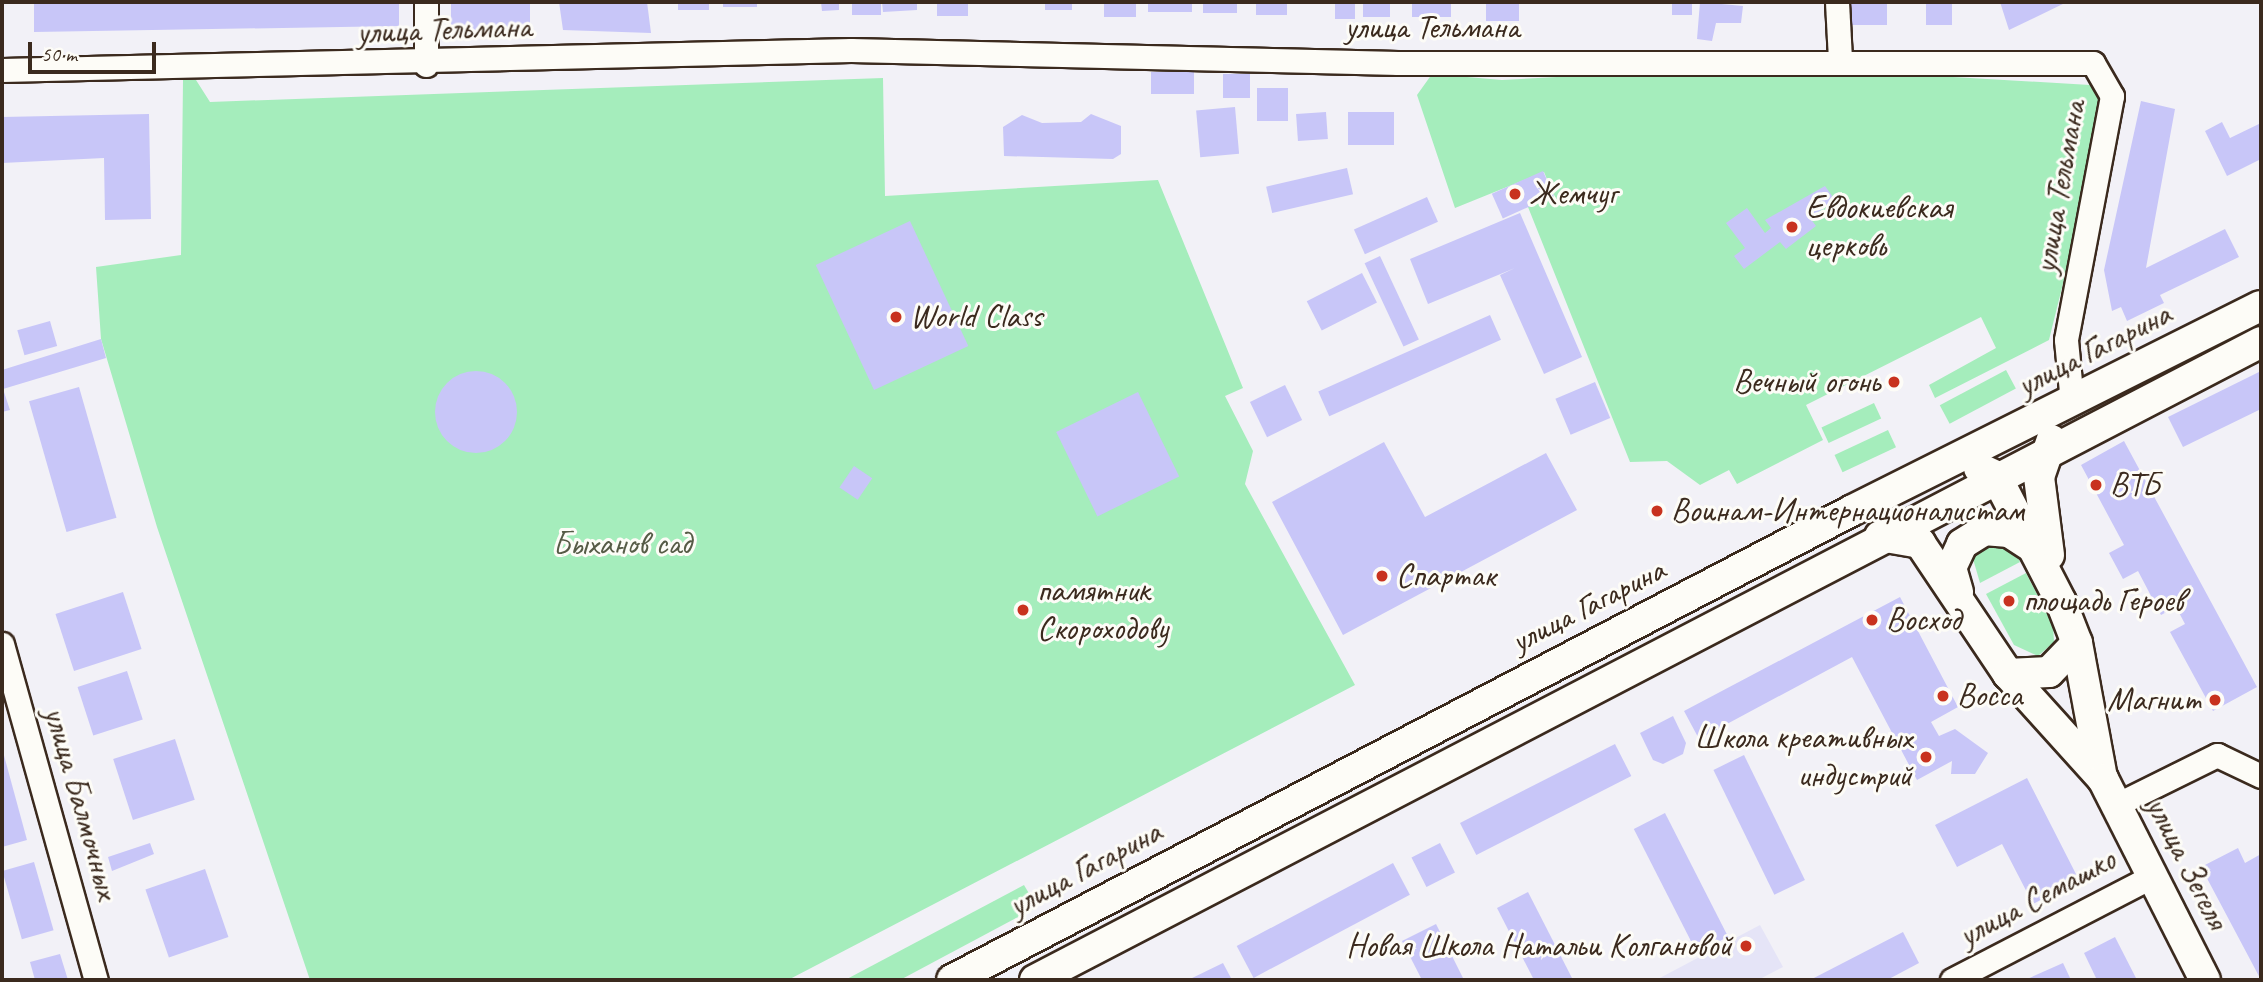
<!DOCTYPE html>
<html>
<head>
<meta charset="utf-8">
<style>
  body { margin:0 }
  #map { position:relative; width:2263px; height:982px; overflow:hidden; background:#f2f1f7; font-family:Caveat,sans-serif }
  div>[style] { position:absolute }
  [style*='--x'] { left:calc(var(--x)*1px); top:calc(var(--y)*1px); width:calc(var(--w)*1px); rotate:calc(var(--a)*1deg) }
  .built>* { inset:0; background:#e5e4f7 }
  .green>* { inset:0; background:#a5edbc; transform-origin:0 0 }
  .building>* { inset:0; background:#c8c6f8; transform-origin:0 0 }
  .round { border-radius:50% }
  .roads { filter:drop-shadow(2px 0 #3b2a1e) drop-shadow(-2px 0 #3b2a1e) drop-shadow(0 2px #3b2a1e) drop-shadow(0 -2px #3b2a1e) }
  .minor>* { height:23px; margin:-11.5px; padding:0 11.5px; transform-origin:11.5px; border-radius:11.5px; background:#fdfcf7 }
  .major>* { height:30px; margin:-15px; padding:0 15px; transform-origin:15px; border-radius:15px; background:#fdfcf7 }
  .dots>* { width:19px; height:19px; translate:-50% -50%; box-sizing:border-box; border:4px solid #fdfcf7; border-radius:50% }
  span { translate:-50% -50%; white-space:nowrap; text-align:center; line-height:1.15; -webkit-text-stroke:6px #fdfcf7; paint-order:stroke }
  .street-label { font-size:33px; color:#3b2a1e }
  .poi-label { font-size:33px; color:#3b2a1e }
  .left { translate:0 -50%; text-align:left }
  .right { translate:-100% -50%; text-align:right }
  .park-label { font-size:33px; color:#565b46 }
  .frame { position:absolute; inset:0; border:4px solid #3b2a1e; pointer-events:none }
  .scale { position:absolute; left:28px; top:42px; width:128px; height:32px; box-sizing:border-box; border:4px solid #3b2a1e; border-top:0; padding-left:9px; font-size:21px; line-height:24px; white-space:nowrap; color:#3b2a1e; -webkit-text-stroke:5px #fdfcf7; paint-order:stroke }
</style>
</head>
<body>
<div id="map">
  <div class="built">
    <i style="clip-path:polygon(1760px 925px,1783px 967px,1758px 980px,1656px 980px)"></i>
  </div>
  <div class="green">
    <i style="clip-path:polygon(1764px 66px,2090px 85px,2109px 98px,2049px 340px,1935px 398px,1929px 385px,1996px 348px,1981px 317px,1806px 405px,1823px 440px,1737px 484px,1729px 470px,1700px 485px,1667px 461px,1630px 462px,1528px 207px,1554px 196px,1544px 172px,1455px 208px,1417px 95px,1432px 74px,1502px 80px)"></i>
    <i style="clip-path:polygon(883px 78px,885px 196px,1158px 180px,1243px 388px,1225px 396px,1253px 451px,1245px 484px,1355px 685px,788px 980px,310px 980px,157px 527px,101px 339px,96px 267px,181px 255px,183px 80px,196px 80px,210px 102px)"></i>
    <i style="left:2006px;top:370px;width:21px;height:75px;rotate:62deg"></i>
    <i style="left:1874px;top:403px;width:17px;height:58px;rotate:65deg"></i>
    <i style="left:1888px;top:430px;width:19px;height:59px;rotate:65deg"></i>
    <i style="clip-path:polygon(1978px 541px,2013px 548px,2020px 562px,1980px 583px,1971px 552px)"></i>
    <i style="clip-path:polygon(2026px 573px,2053px 625px,2054px 642px,2038px 656px,2014px 645px,1986px 594px)"></i>
    <i style="clip-path:polygon(1024px 885px,1037px 907px,900px 980px,845px 980px)"></i>
  </div>
  <div class="building">
    <i style="clip-path:polygon(34px 2px,399px 2px,399px 26px,34px 32px)"></i>
    <i style="left:451px;top:2px;width:79px;height:33px"></i>
    <i style="clip-path:polygon(559px 2px,647px 2px,651px 33px,563px 30px)"></i>
    <i style="left:678px;top:2px;width:31px;height:8px"></i>
    <i style="left:723px;top:2px;width:34px;height:5px"></i>
    <i style="clip-path:polygon(821px 2px,839px 2px,839px 10px,822px 11px)"></i>
    <i style="left:852px;top:2px;width:29px;height:13px"></i>
    <i style="clip-path:polygon(882px 2px,917px 2px,917px 10px,883px 12px)"></i>
    <i style="left:937px;top:2px;width:31px;height:14px"></i>
    <i style="left:1045px;top:2px;width:27px;height:8px"></i>
    <i style="left:1104px;top:2px;width:32px;height:15px"></i>
    <i style="left:1148px;top:2px;width:44px;height:10px"></i>
    <i style="left:1203px;top:2px;width:34px;height:11px"></i>
    <i style="left:1256px;top:2px;width:31px;height:13px"></i>
    <i style="left:1335px;top:2px;width:20px;height:17px"></i>
    <i style="left:1363px;top:2px;width:27px;height:15px"></i>
    <i style="left:1412px;top:2px;width:39px;height:15px"></i>
    <i style="left:1486px;top:2px;width:33px;height:19px"></i>
    <i style="left:1672px;top:2px;width:20px;height:13px"></i>
    <i style="clip-path:polygon(1700px 2px,1743px 6px,1741px 23px,1716px 23px,1712px 41px,1697px 39px)"></i>
    <i style="left:1851px;top:2px;width:36px;height:23px"></i>
    <i style="left:1926px;top:2px;width:26px;height:23px"></i>
    <i style="clip-path:polygon(2000px 2px,2067px 2px,2009px 30px)"></i>
    <i style="left:1151px;top:72px;width:43px;height:22px"></i>
    <i style="left:1223px;top:74px;width:27px;height:24px"></i>
    <i style="left:1257px;top:88px;width:31px;height:33px"></i>
    <i style="clip-path:polygon(2141px 101px,2175px 109px,2146px 268px,2225px 229px,2239px 257px,2160px 295px,2164px 303px,2127px 321px,2121px 307px,2112px 311px,2104px 270px)"></i>
    <i style="left:1235px;top:107px;width:47px;height:39px;rotate:85deg"></i>
    <i style="left:1326px;top:112px;width:27px;height:30px;rotate:86deg"></i>
    <i style="left:1348px;top:112px;width:46px;height:33px"></i>
    <i style="clip-path:polygon(149px 114px,151px 219px,105px 220px,104px 158px,2px 163px,2px 117px)"></i>
    <i style="clip-path:polygon(1091px 114px,1121px 126px,1121px 154px,1113px 159px,1004px 156px,1003px 127px,1022px 115px,1042px 123px,1081px 122px)"></i>
    <i style="clip-path:polygon(2222px 122px,2230px 138px,2261px 123px,2261px 159px,2227px 176px,2205px 131px)"></i>
    <i style="left:1347px;top:168px;width:27px;height:83px;rotate:77deg"></i>
    <i style="left:1543px;top:171px;width:27px;height:56px;rotate:66deg"></i>
    <i style="clip-path:polygon(1825px 186px,1835px 200px,1810px 218px,1816px 226px,1786px 249px,1780px 242px,1744px 269px,1734px 256px,1745px 248px,1726px 223px,1747px 208px,1765px 233px,1771px 228px,1765px 220px)"></i>
    <i style="left:1427px;top:197px;width:27px;height:80px;rotate:66deg"></i>
    <i style="clip-path:polygon(1520px 213px,1582px 357px,1544px 374px,1500px 275px,1515px 268px,1428px 304px,1410px 259px)"></i>
    <i style="left:910px;top:221px;width:138px;height:104px;rotate:65deg"></i>
    <i style="left:1380px;top:256px;width:92px;height:17px;rotate:65deg"></i>
    <i style="left:1362px;top:273px;width:33px;height:62px;rotate:63deg"></i>
    <i style="left:1490px;top:315px;width:27px;height:188px;rotate:66deg"></i>
    <i style="left:50px;top:321px;width:26px;height:34px;rotate:74deg"></i>
    <i style="clip-path:polygon(101px 339px,106px 358px,3px 389px,10px 410px,2px 412px,2px 370px)"></i>
    <i class="round" style="left:435px;top:371px;width:82px;height:82px"></i>
    <i style="clip-path:polygon(2261px 371px,2261px 409px,2183px 447px,2168px 417px)"></i>
    <i style="left:1595px;top:382px;width:39px;height:43px;rotate:67deg"></i>
    <i style="left:1285px;top:385px;width:39px;height:39px;rotate:64deg"></i>
    <i style="left:79px;top:387px;width:136px;height:52px;rotate:74deg"></i>
    <i style="left:1138px;top:392px;width:94px;height:91px;rotate:64deg"></i>
    <i style="clip-path:polygon(2124px 441px,2257px 687px,2213px 711px,2170px 632px,2185px 624px,2176px 607px,2161px 615px,2138px 571px,2123px 579px,2109px 553px,2124px 545px,2081px 465px)"></i>
    <i style="clip-path:polygon(1384px 442px,1425px 517px,1546px 453px,1577px 510px,1343px 635px,1272px 502px)"></i>
    <i style="left:854px;top:466px;width:22px;height:26px;rotate:34deg"></i>
    <i style="left:123px;top:592px;width:60px;height:71px;rotate:72deg"></i>
    <i style="clip-path:polygon(1900px 597px,1958px 707px,1931px 722px,1939px 736px,1955px 729px,1988px 753px,1975px 774px,1951px 774px,1952px 761px,1917px 780px,1852px 657px,1699px 739px,1684px 711px)"></i>
    <i style="left:127px;top:671px;width:51px;height:52px;rotate:72deg"></i>
    <i style="clip-path:polygon(1673px 716px,1686px 743px,1683px 754px,1663px 764px,1653px 760px,1640px 733px)"></i>
    <i style="left:175px;top:739px;width:64px;height:65px;rotate:72deg"></i>
    <i style="left:1615px;top:744px;width:36px;height:174px;rotate:63deg"></i>
    <i style="clip-path:polygon(2px 748px,27px 840px,2px 847px)"></i>
    <i style="left:1744px;top:755px;width:139px;height:34px;rotate:64deg"></i>
    <i style="clip-path:polygon(2027px 778px,2079px 880px,2033px 904px,2002px 844px,1957px 867px,1935px 825px)"></i>
    <i style="left:1665px;top:813px;width:139px;height:35px;rotate:63deg"></i>
    <i style="clip-path:polygon(150px 843px,154px 854px,112px 871px,108px 857px)"></i>
    <i style="left:1440px;top:843px;width:33px;height:32px;rotate:63deg"></i>
    <i style="clip-path:polygon(2238px 848px,2245px 863px,2261px 854px,2261px 980px,2201px 867px)"></i>
    <i style="left:34px;top:862px;width:71px;height:33px;rotate:74deg"></i>
    <i style="left:1393px;top:863px;width:36px;height:177px;rotate:62deg"></i>
    <i style="left:205px;top:869px;width:72px;height:63px;rotate:71deg"></i>
    <i style="clip-path:polygon(1528px 892px,1573px 980px,1534px 980px,1497px 908px)"></i>
    <i style="clip-path:polygon(1436px 924px,1464px 980px,1422px 980px,1402px 941px)"></i>
    <i style="clip-path:polygon(1903px 932px,1919px 963px,1887px 980px,1810px 980px)"></i>
    <i style="clip-path:polygon(2115px 937px,2137px 980px,2097px 980px,2084px 953px)"></i>
    <i style="clip-path:polygon(60px 954px,68px 980px,35px 980px,30px 962px)"></i>
    <i style="clip-path:polygon(1223px 963px,1232px 980px,1188px 980px)"></i>
    <i style="clip-path:polygon(2063px 963px,2071px 980px,2025px 980px)"></i>
  </div>
  <div class="roads">
    <div class="minor">
      <i style="--x:426;--y:2;--w:63;--a:90"></i>
      <i style="--x:1837;--y:2;--w:58;--a:87"></i>
      <i style="--x:2;--y:70;--w:849;--a:-1.35"></i>
      <i style="--x:851;--y:50;--w:547;--a:1.36"></i>
      <i style="--x:1398;--y:63;--w:695;--a:0"></i>
      <i style="--x:2093;--y:63;--w:38;--a:60"></i>
      <i style="--x:2112;--y:96;--w:248;--a:100.7"></i>
      <i style="--x:2066;--y:340;--w:62;--a:84.5"></i>
      <i style="--x:2;--y:644;--w:349;--a:74.4"></i>
      <i style="--x:2116;--y:805;--w:113;--a:-26.3"></i>
      <i style="--x:2217;--y:755;--w:49;--a:25.5"></i>
      <i style="--x:1952;--y:980;--w:226;--a:-27.4"></i>
    </div>
    <div class="major">
      <i style="--x:1979;--y:468;--w:19;--a:25"></i>
      <i style="--x:1996;--y:476;--w:142;--a:62.7"></i>
      <i style="--x:2061;--y:602;--w:44;--a:68.7"></i>
      <i style="--x:2077;--y:643;--w:137;--a:79.5"></i>
      <i style="--x:1880;--y:536;--w:41;--a:9.9"></i>
      <i style="--x:1920;--y:543;--w:158;--a:56.1"></i>
      <i style="--x:2008;--y:674;--w:142;--a:47.9"></i>
      <i style="--x:2103;--y:779;--w:225;--a:63.1"></i>
      <i style="--x:2049;--y:555;--w:79;--a:-97.3"></i>
      <i style="--x:2039;--y:477;--w:39;--a:-71"></i>
      <i style="--x:1958;--y:592;--w:25;--a:-106"></i>
      <i style="--x:1951;--y:568;--w:26;--a:-65"></i>
      <i style="--x:1962;--y:544;--w:26;--a:-32"></i>
      <i style="--x:1984;--y:530;--w:25;--a:5"></i>
      <i style="--x:2009;--y:532;--w:27;--a:33"></i>
      <i style="--x:2008;--y:674;--w:41;--a:-2.8"></i>
      <i style="--x:2049;--y:672;--w:40;--a:-46"></i>
      <i style="--x:952;--y:980;--w:1014;--a:-27.55"></i>
      <i style="--x:1851;--y:511;--w:458;--a:-26.6"></i>
      <i style="--x:1035;--y:980;--w:1382;--a:-27.49"></i>
    </div>
  </div>
  <div class="dots">
    <i style="left:1515px;top:194px;background:#c8321e"></i>
    <i style="left:1792px;top:227px;background:#c8321e"></i>
    <i style="left:896px;top:317px;background:#c8321e"></i>
    <i style="left:1894px;top:382px;background:#c8321e"></i>
    <i style="left:2096px;top:485px;background:#c8321e"></i>
    <i style="left:1657px;top:511px;background:#c8321e"></i>
    <i style="left:1382px;top:576px;background:#c8321e"></i>
    <i style="left:2009px;top:601px;background:#c8321e"></i>
    <i style="left:1023px;top:610px;background:#c8321e"></i>
    <i style="left:1872px;top:620px;background:#c8321e"></i>
    <i style="left:1943px;top:696px;background:#c8321e"></i>
    <i style="left:2215px;top:700px;background:#c8321e"></i>
    <i style="left:1926px;top:757px;background:#c8321e"></i>
    <i style="left:1746px;top:946px;background:#c8321e"></i>
  </div>
  <div class="street-label">
    <span style="left:1432px;top:28px">улица Тельмана</span>
    <span style="left:444px;top:30px;rotate:-2deg">улица Тельмана</span>
    <span style="left:2060px;top:187px;rotate:-80deg">улица Тельмана</span>
    <span style="left:2094px;top:350px;rotate:-27deg">улица Гагарина</span>
    <span style="left:1588px;top:606px;rotate:-27deg">улица Гагарина</span>
    <span style="left:81px;top:803px;rotate:74deg">улица Балмочных</span>
    <span style="left:2187px;top:863px;rotate:63deg">улица Зегеля</span>
    <span style="left:1085px;top:869px;rotate:-28deg">улица Гагарина</span>
    <span style="left:2037px;top:898px;rotate:-28deg">улица Семашко</span>
  </div>
  <div class="poi-label">
    <span class="left" style="left:1529px;top:194px">Жемчуг</span>
    <span class="left" style="left:1806px;top:227px">Евдокиевская<br>церковь</span>
    <span class="left" style="left:910px;top:317px">World Class</span>
    <span class="right" style="left:1880px;top:382px">Вечный огонь</span>
    <span class="left" style="left:2110px;top:485px">ВТБ</span>
    <span class="left" style="left:1671px;top:511px">Воинам-Интернационалистам</span>
    <span class="left" style="left:1396px;top:576px">Спартак</span>
    <span class="left" style="left:1037px;top:610px">памятник<br>Скороходову</span>
    <span class="left" style="left:2023px;top:601px">площадь Героев</span>
    <span class="left" style="left:1886px;top:620px">Восход</span>
    <span class="left" style="left:1957px;top:696px">Bocca</span>
    <span class="right" style="left:2201px;top:700px">Магнит</span>
    <span class="right" style="left:1912px;top:757px">Школа креативных<br>индустрий</span>
    <span class="right" style="left:1732px;top:946px">Новая Школа Натальи Колгановой</span>
  </div>
  <div class="park-label">
    <span style="left:622px;top:544px">Быханов сад</span>
  </div>
  <div class="frame"></div>
  <div class="scale">50 m</div>
</div>
</body>
</html>
